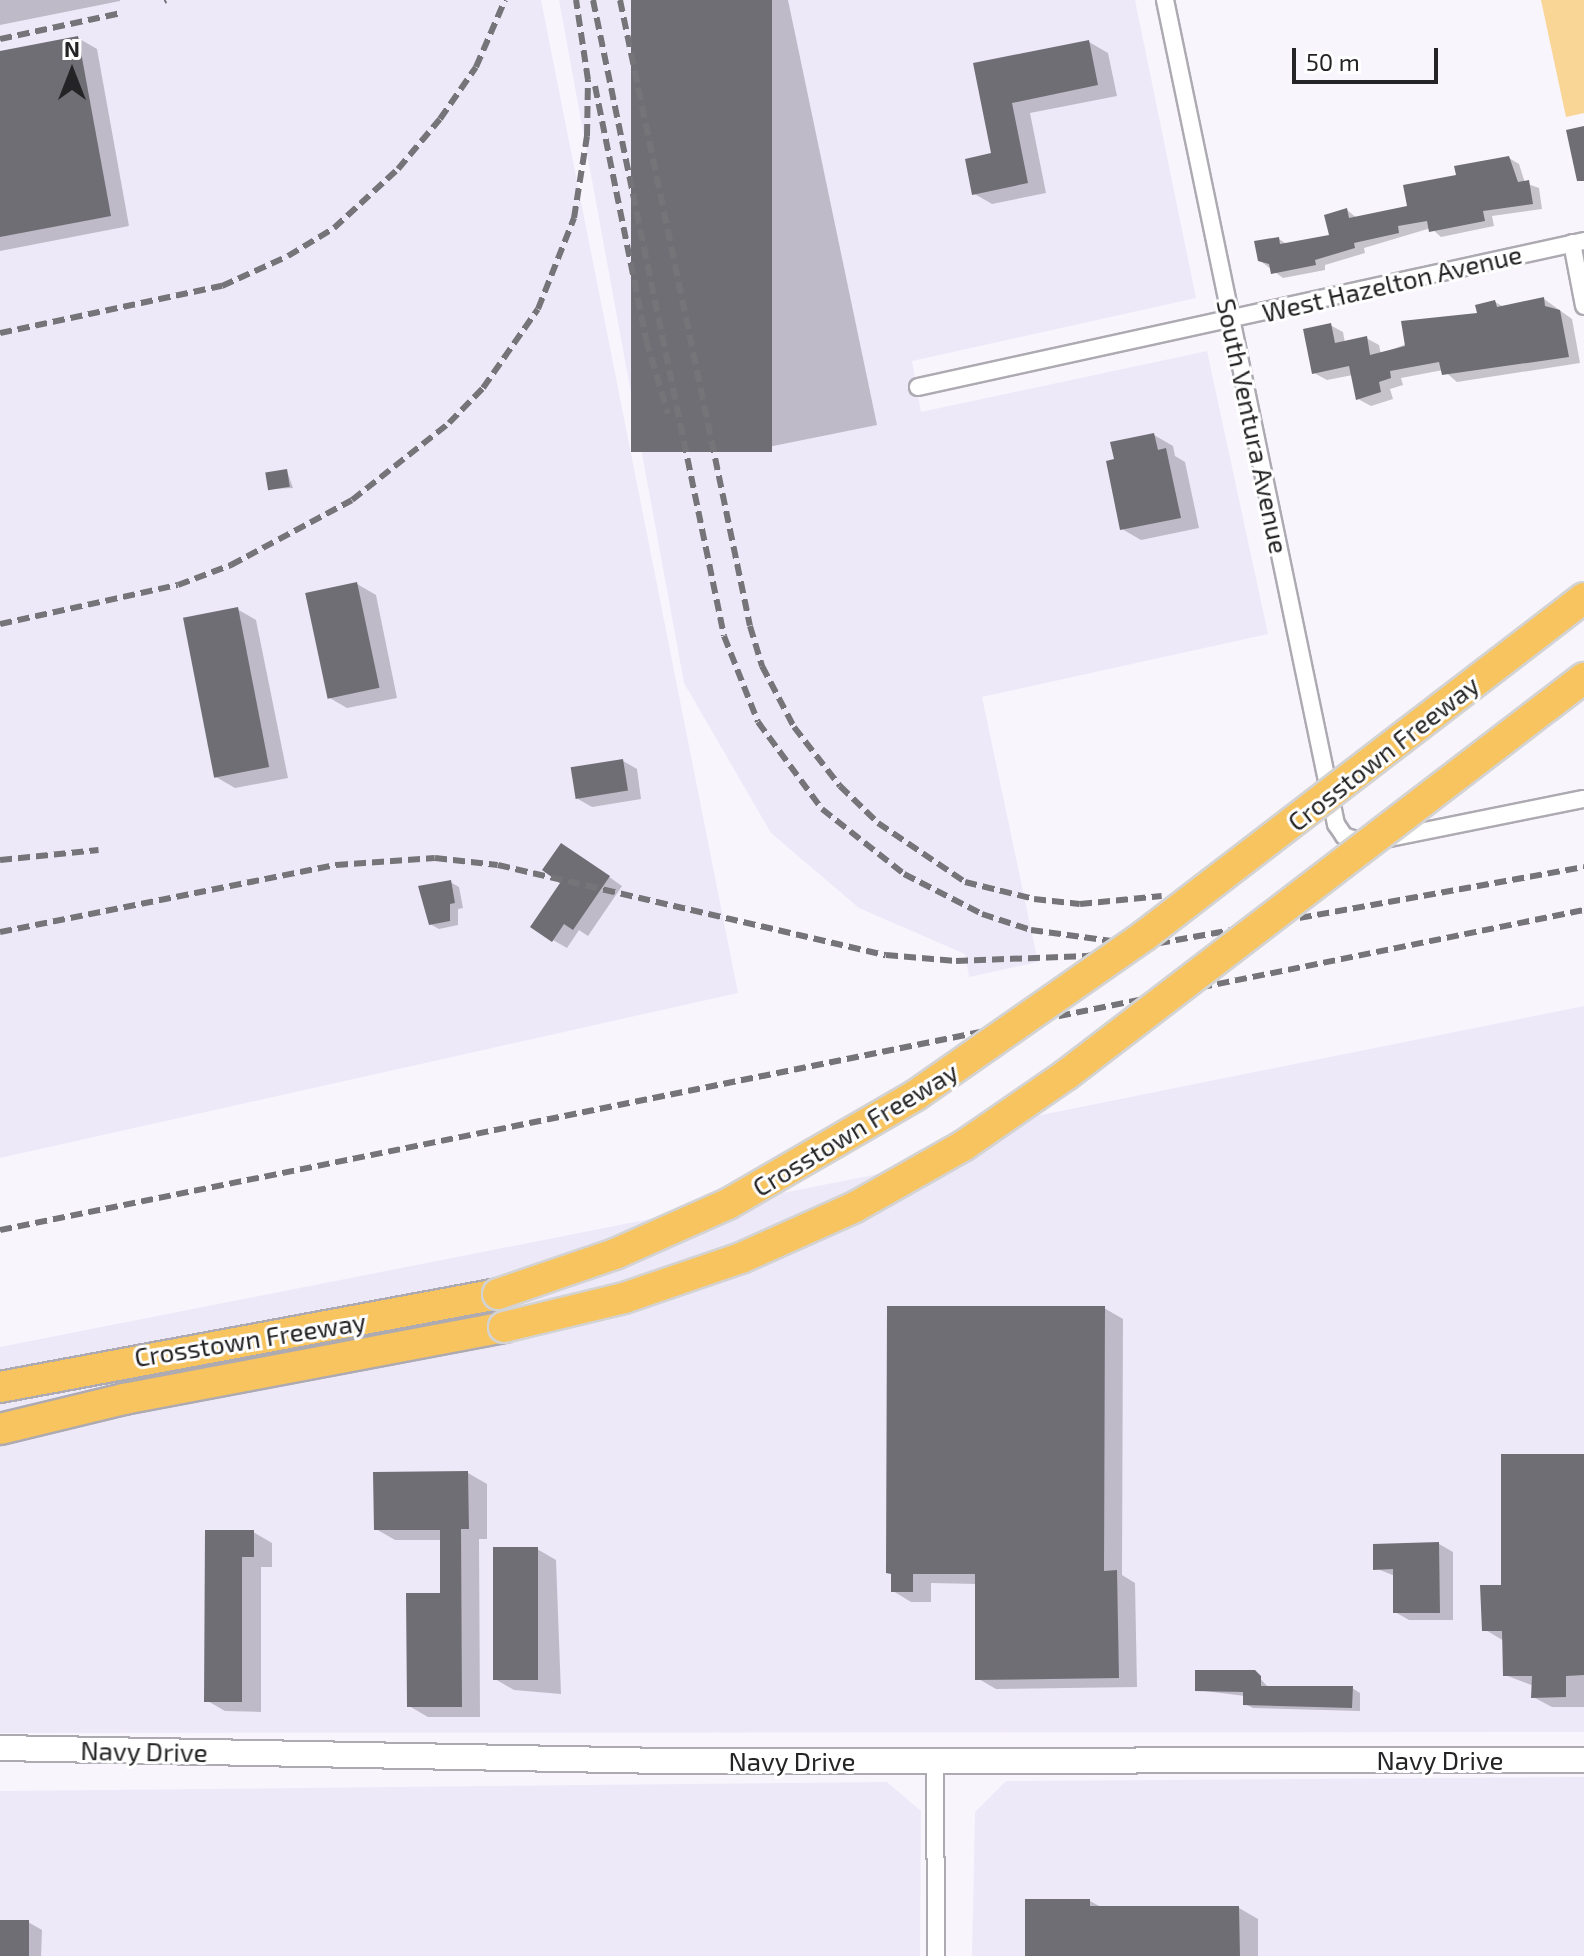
<!DOCTYPE html>
<html>
<head>
<meta charset="utf-8">
<style>
  body { margin:0 }
  #map { position:relative; width:1584px; height:1956px; overflow:hidden; background:#f8f5fd; font-family:"Exo 2",sans-serif }
  div>[style] { position:absolute }
  [style*='--x'] { left:calc(var(--x)*1px); top:calc(var(--y)*1px); width:calc(var(--w)*1px); rotate:calc(var(--a)*1deg) }
  .built>* { inset:0; background:#eee9f9 }
  .green>* { inset:0; background:#f9d696 }
  .shadow>* { inset:0; background:#0003 }
  .building>* { inset:0; background:#706e75; transform-origin:0 0 }
  .roads { filter:drop-shadow(2px 0 #adaab2) drop-shadow(-2px 0 #adaab2) drop-shadow(0 2px #adaab2) drop-shadow(0 -2px #adaab2) }
  .street>* { height:16px; margin:-8px; padding:0 8px; transform-origin:8px; border-radius:8px; background:#fff }
  .secondary>* { height:24px; margin:-12px; padding:0 12px; transform-origin:12px; border-radius:12px; background:#fff }
  .highway>* { height:30px; margin:-15px; padding:0 15px; transform-origin:15px; border-radius:15px; background:#f7c460 }
  .rail>* { height:6px; margin-top:-3px; transform-origin:0; background:repeating-linear-gradient(90deg,#757478 0 12px,transparent 0 18px) }
  .bridges { filter:drop-shadow(2px 0 #d3d3d4) drop-shadow(-2px 0 #d3d3d4) drop-shadow(0 2px #d3d3d4) drop-shadow(0 -2px #d3d3d4) }
  .highway-bridge>* { height:30px; margin:-15px; padding:0 15px; transform-origin:15px; border-radius:15px; background:#f7c460 }
  span { translate:-50% -50%; white-space:nowrap; text-align:center; line-height:1.15; -webkit-text-stroke:6px #fff; paint-order:stroke }
  .street-label { font-size:26px; color:#242426 }
  .north { position:absolute; left:32px; top:32px; width:80px; height:80px; -webkit-text-stroke:6px #fff; paint-order:stroke; rotate:0deg; font-size:22px; font-weight:700; line-height:32px; text-align:center; color:#242426 }
  .north::after { content:''; display:block; margin:auto; width:28px; height:36px; background:#242426; clip-path:polygon(50% 0,100% 100%,50% 72%,0 100%) }
  .scale { position:absolute; left:1292px; top:48px; width:146px; height:36px; box-sizing:border-box; border:4px solid #242426; border-top:0; padding-left:10px; font-size:24px; line-height:28px; white-space:nowrap; color:#242426; -webkit-text-stroke:6px #fff; paint-order:stroke }
</style>
</head>
<body>
<div id="map">
  <div class="built">
    <i style="clip-path:polygon(0 0,541px 0,738px 993px,0 1158px)"></i>
    <i style="clip-path:polygon(559px 0,1135px 0,1196px 298px,912px 361px,921px 412px,1207px 351px,1268px 634px,982px 697px,1038px 962px,969px 977px,965px 954px,859px 908px,771px 833px,684px 683px)"></i>
    <i style="clip-path:polygon(1584px 1006px,1584px 1732px,0 1733px,0 1347px,975px 1155px,971px 1129px)"></i>
    <i style="clip-path:polygon(1584px 1777px,1584px 1956px,972px 1956px,975px 1812px,1006px 1781px)"></i>
    <i style="clip-path:polygon(887px 1782px,921px 1811px,920px 1956px,0 1956px,0 1791px)"></i>
  </div>
  <div class="green">
    <i style="clip-path:polygon(1541px 0,1584px 0,1584px 113px,1566px 117px)"></i>
  </div>
  <div class="shadow">
    <i style="clip-path:polygon(0 0,120px 0,120px 1px,0 25px)"></i>
    <i style="clip-path:polygon(633px 0,788px 0,877px 425px,744px 452px,725px 441px)"></i>
    <i style="clip-path:polygon(78px 38px,97px 49px,129px 226px,0 251px,0 53px)"></i>
    <i style="clip-path:polygon(1089px 42px,1108px 53px,1117px 96px,1030px 113px,1046px 193px,992px 204px,973px 193px,993px 155px,976px 65px)"></i>
    <i style="clip-path:polygon(1509px 158px,1519px 164px,1525px 183px,1539px 188px,1542px 209px,1492px 216px,1494px 226px,1441px 237px,1431px 228px,1364px 248px,1365px 253px,1325px 265px,1325px 270px,1283px 278px,1259px 260px,1279px 239px,1288px 245px,1332px 236px,1347px 210px,1357px 218px,1409px 207px,1459px 177px)"></i>
    <i style="clip-path:polygon(1544px 299px,1572px 319px,1580px 363px,1457px 382px,1443px 370px,1401px 378px,1403px 385px,1390px 389px,1393px 399px,1371px 406px,1358px 399px,1353px 375px,1327px 380px,1314px 373px,1330px 325px,1343px 332px,1345px 343px,1366px 338px,1379px 345px,1381px 354px,1479px 315px,1495px 302px,1504px 307px)"></i>
    <i style="clip-path:polygon(1154px 435px,1173px 446px,1175px 456px,1185px 462px,1199px 528px,1141px 540px,1122px 529px,1116px 461px)"></i>
    <i style="clip-path:polygon(287px 471px,293px 488px,270px 489px)"></i>
    <i style="clip-path:polygon(357px 584px,376px 595px,397px 698px,347px 708px,328px 697px)"></i>
    <i style="clip-path:polygon(237px 609px,256px 620px,288px 778px,235px 788px,216px 777px)"></i>
    <i style="clip-path:polygon(623px 761px,637px 769px,641px 799px,592px 807px,578px 799px)"></i>
    <i style="clip-path:polygon(575px 853px,622px 886px,588px 936px,579px 930px,567px 948px,553px 940px,563px 883px)"></i>
    <i style="clip-path:polygon(450px 882px,459px 887px,463px 908px,458px 909px,458px 925px,439px 929px,430px 924px)"></i>
    <i style="clip-path:polygon(1104px 1308px,1123px 1319px,1122px 1575px,1135px 1583px,1137px 1687px,996px 1689px,977px 1678px,977px 1584px,931px 1583px,931px 1602px,911px 1602px,893px 1591px)"></i>
    <i style="clip-path:polygon(1584px 1456px,1584px 1707px,1552px 1707px,1533px 1697px,1534px 1686px,1505px 1675px,1504px 1641px,1484px 1629px,1503px 1587px)"></i>
    <i style="clip-path:polygon(468px 1473px,487px 1484px,487px 1539px,479px 1539px,480px 1717px,428px 1717px,409px 1706px,442px 1595px,442px 1540px,395px 1540px,376px 1529px)"></i>
    <i style="clip-path:polygon(207px 1532px,253px 1532px,272px 1543px,272px 1567px,261px 1567px,261px 1712px,225px 1711px,206px 1700px)"></i>
    <i style="clip-path:polygon(1439px 1544px,1453px 1552px,1453px 1620px,1409px 1620px,1395px 1612px,1395px 1576px,1375px 1568px)"></i>
    <i style="clip-path:polygon(537px 1549px,556px 1560px,561px 1694px,514px 1690px,495px 1679px)"></i>
    <i style="clip-path:polygon(1254px 1672px,1269px 1688px,1352px 1688px,1360px 1693px,1360px 1711px,1253px 1708px,1245px 1704px,1245px 1696px,1197px 1690px)"></i>
    <i style="clip-path:polygon(1090px 1901px,1103px 1908px,1239px 1908px,1258px 1919px,1258px 1956px,1027px 1956px)"></i>
    <i style="clip-path:polygon(28px 1922px,42px 1930px,41px 1956px,0 1956px,0 1923px)"></i>
  </div>
  <div class="building">
    <i style="left:631px;top:0;width:141px;height:452px"></i>
    <i style="clip-path:polygon(78px 36px,111px 216px,0 237px,0 51px)"></i>
    <i style="clip-path:polygon(1089px 40px,1098px 85px,1012px 103px,1028px 183px,972px 195px,965px 159px,991px 153px,973px 63px)"></i>
    <i style="clip-path:polygon(1584px 126px,1584px 181px,1577px 181px,1566px 130px)"></i>
    <i style="clip-path:polygon(1509px 156px,1518px 182px,1529px 180px,1533px 204px,1483px 211px,1485px 221px,1429px 232px,1427px 221px,1398px 226px,1399px 233px,1354px 243px,1355px 248px,1315px 260px,1316px 265px,1271px 274px,1269px 264px,1258px 261px,1254px 241px,1279px 237px,1280px 244px,1329px 235px,1324px 215px,1347px 208px,1349px 218px,1407px 206px,1403px 185px,1456px 175px,1454px 166px)"></i>
    <i style="clip-path:polygon(1544px 297px,1545px 306px,1560px 310px,1569px 357px,1442px 375px,1439px 362px,1390px 371px,1391px 378px,1379px 382px,1381px 392px,1356px 400px,1349px 366px,1312px 374px,1303px 329px,1331px 323px,1335px 343px,1367px 336px,1370px 355px,1405px 346px,1401px 321px,1477px 313px,1475px 305px,1495px 300px,1497px 307px)"></i>
    <i style="clip-path:polygon(1154px 433px,1158px 450px,1166px 448px,1181px 518px,1120px 530px,1106px 461px,1114px 459px,1110px 442px)"></i>
    <i style="left:287px;top:469px;width:18px;height:22px;rotate:81deg"></i>
    <i style="left:357px;top:582px;width:108px;height:53px;rotate:78deg"></i>
    <i style="left:238px;top:607px;width:163px;height:56px;rotate:79deg"></i>
    <i style="left:623px;top:759px;width:32px;height:53px;rotate:81deg"></i>
    <i style="clip-path:polygon(561px 843px,610px 876px,573px 930px,564px 924px,552px 942px,530px 927px,560px 883px,542px 870px)"></i>
    <i style="clip-path:polygon(451px 880px,455px 903px,450px 904px,450px 921px,429px 925px,418px 886px)"></i>
    <i style="clip-path:polygon(887px 1306px,1105px 1306px,1104px 1571px,1117px 1570px,1119px 1678px,975px 1680px,975px 1574px,913px 1574px,913px 1592px,891px 1592px,891px 1574px,886px 1573px)"></i>
    <i style="clip-path:polygon(1501px 1454px,1584px 1454px,1584px 1675px,1566px 1676px,1566px 1697px,1531px 1698px,1532px 1676px,1503px 1676px,1502px 1631px,1482px 1631px,1480px 1585px,1501px 1585px)"></i>
    <i style="clip-path:polygon(468px 1471px,469px 1529px,461px 1529px,462px 1707px,407px 1707px,406px 1593px,440px 1593px,440px 1530px,374px 1530px,373px 1472px)"></i>
    <i style="clip-path:polygon(205px 1530px,254px 1530px,254px 1557px,242px 1557px,242px 1702px,204px 1702px)"></i>
    <i style="clip-path:polygon(1439px 1542px,1440px 1613px,1393px 1613px,1393px 1569px,1373px 1570px,1373px 1544px)"></i>
    <i style="left:493px;top:1547px;width:45px;height:133px"></i>
    <i style="clip-path:polygon(1195px 1670px,1255px 1670px,1261px 1676px,1261px 1686px,1353px 1686px,1352px 1708px,1243px 1705px,1243px 1692px,1195px 1691px)"></i>
    <i style="clip-path:polygon(1025px 1899px,1090px 1899px,1090px 1906px,1239px 1906px,1240px 1956px,1025px 1956px)"></i>
    <i style="left:0;top:1920px;width:29px;height:36px"></i>
  </div>
  <div class="roads">
    <div class="street">
      <i style="--x:1165;--y:0;--w:842;--a:78.28"></i>
      <i style="--x:1336;--y:824;--w:14;--a:56"></i>
      <i style="--x:1344;--y:836;--w:22;--a:18"></i>
      <i style="--x:1365;--y:843;--w:223;--a:-11.4"></i>
      <i style="--x:1572;--y:243;--w:64;--a:79.2"></i>
      <i style="--x:918;--y:387;--w:682;--a:-12.36"></i>
      <i style="--x:935;--y:1761;--w:195;--a:89.7"></i>
    </div>
    <div class="secondary">
      <i style="--x:0;--y:1748;--w:667;--a:1.12"></i>
      <i style="--x:667;--y:1761;--w:917;--a:-0.06"></i>
    </div>
    <div class="highway">
      <i style="--x:0;--y:1387;--w:507;--a:-10.58"></i>
      <i style="--x:0;--y:1429;--w:128;--a:-13.6"></i>
      <i style="--x:124;--y:1399;--w:387;--a:-10.7"></i>
    </div>
  </div>
  <div class="rail">
    <i style="--x:593;--y:0;--w:649;--a:78.36"></i>
    <i style="--x:724;--y:636;--w:92;--a:68.4"></i>
    <i style="--x:758;--y:722;--w:108;--a:53.7"></i>
    <i style="--x:822;--y:809;--w:105;--a:38.4"></i>
    <i style="--x:904;--y:874;--w:88;--a:27.1"></i>
    <i style="--x:982;--y:914;--w:52;--a:18.1"></i>
    <i style="--x:1031;--y:930;--w:96;--a:7.8"></i>
    <i style="--x:620;--y:0;--w:639;--a:78.27"></i>
    <i style="--x:750;--y:626;--w:42;--a:73.3"></i>
    <i style="--x:762;--y:666;--w:69;--a:62.3"></i>
    <i style="--x:794;--y:727;--w:75;--a:52.1"></i>
    <i style="--x:840;--y:786;--w:53;--a:44.2"></i>
    <i style="--x:878;--y:823;--w:105;--a:34.1"></i>
    <i style="--x:965;--y:882;--w:71;--a:13.8"></i>
    <i style="--x:1034;--y:899;--w:46;--a:6.2"></i>
    <i style="--x:1080;--y:904;--w:82;--a:-5.6"></i>
    <i style="--x:164;--y:1;--w:2;--a:-27"></i>
    <i style="--x:0;--y:39;--w:124;--a:-12.1"></i>
    <i style="--x:595;--y:86;--w:259;--a:78.6"></i>
    <i style="--x:646;--y:340;--w:77;--a:73.4"></i>
    <i style="--x:0;--y:333;--w:227;--a:-12"></i>
    <i style="--x:222;--y:286;--w:72;--a:-24.4"></i>
    <i style="--x:288;--y:256;--w:54;--a:-31.3"></i>
    <i style="--x:334;--y:228;--w:87;--a:-42.7"></i>
    <i style="--x:398;--y:169;--w:65;--a:-50"></i>
    <i style="--x:440;--y:119;--w:63;--a:-55.3"></i>
    <i style="--x:476;--y:67;--w:73;--a:-66.6"></i>
    <i style="--x:0;--y:624;--w:182;--a:-12.4"></i>
    <i style="--x:178;--y:585;--w:57;--a:-20.7"></i>
    <i style="--x:231;--y:565;--w:137;--a:-28.2"></i>
    <i style="--x:352;--y:500;--w:124;--a:-38.4"></i>
    <i style="--x:449;--y:423;--w:49;--a:-45.8"></i>
    <i style="--x:483;--y:388;--w:96;--a:-55.2"></i>
    <i style="--x:538;--y:309;--w:98;--a:-68.4"></i>
    <i style="--x:574;--y:218;--w:83;--a:-81"></i>
    <i style="--x:587;--y:136;--w:56;--a:-89"></i>
    <i style="--x:588;--y:80;--w:81;--a:-98.5"></i>
    <i style="--x:0;--y:860;--w:99;--a:-5.8"></i>
    <i style="--x:0;--y:932;--w:343;--a:-11.3"></i>
    <i style="--x:336;--y:865;--w:99;--a:-4"></i>
    <i style="--x:435;--y:858;--w:63;--a:6.3"></i>
    <i style="--x:498;--y:865;--w:398;--a:13.1"></i>
    <i style="--x:886;--y:955;--w:70;--a:4.9"></i>
    <i style="--x:956;--y:961;--w:131;--a:-2.2"></i>
    <i style="--x:1087;--y:956;--w:505;--a:-10.15"></i>
    <i style="--x:0;--y:1230;--w:1616;--a:-11.42"></i>
  </div>
  <div class="bridges">
    <div class="highway-bridge">
      <i style="--x:498;--y:1294;--w:124;--a:-18.9"></i>
      <i style="--x:615;--y:1254;--w:124;--a:-23.9"></i>
      <i style="--x:728;--y:1204;--w:217;--a:-30.1"></i>
      <i style="--x:916;--y:1095;--w:278;--a:-34.9"></i>
      <i style="--x:1144;--y:936;--w:555;--a:-37.53"></i>
      <i style="--x:504;--y:1327;--w:123;--a:-13.6"></i>
      <i style="--x:624;--y:1298;--w:124;--a:-18.9"></i>
      <i style="--x:741;--y:1258;--w:125;--a:-24.1"></i>
      <i style="--x:855;--y:1207;--w:124;--a:-29.5"></i>
      <i style="--x:963;--y:1146;--w:125;--a:-34.6"></i>
      <i style="--x:1066;--y:1075;--w:653;--a:-37.47"></i>
    </div>
  </div>
  <div class="street-label">
    <span style="left:1392px;top:283px;rotate:-13deg">West Hazelton Avenue</span>
    <span style="left:1253px;top:426px;rotate:78deg">South Ventura Avenue</span>
    <span style="left:1383px;top:753px;rotate:-38deg">Crosstown Freeway</span>
    <span style="left:855px;top:1129px;rotate:-31deg">Crosstown Freeway</span>
    <span style="left:250px;top:1339px;rotate:-9deg">Crosstown Freeway</span>
    <span style="left:144px;top:1751px;rotate:1deg">Navy Drive</span>
    <span style="left:1440px;top:1760px">Navy Drive</span>
    <span style="left:792px;top:1761px">Navy Drive</span>
  </div>
  <div class="north">N</div>
  <div class="scale">50 m</div>
</div>
</body>
</html>
